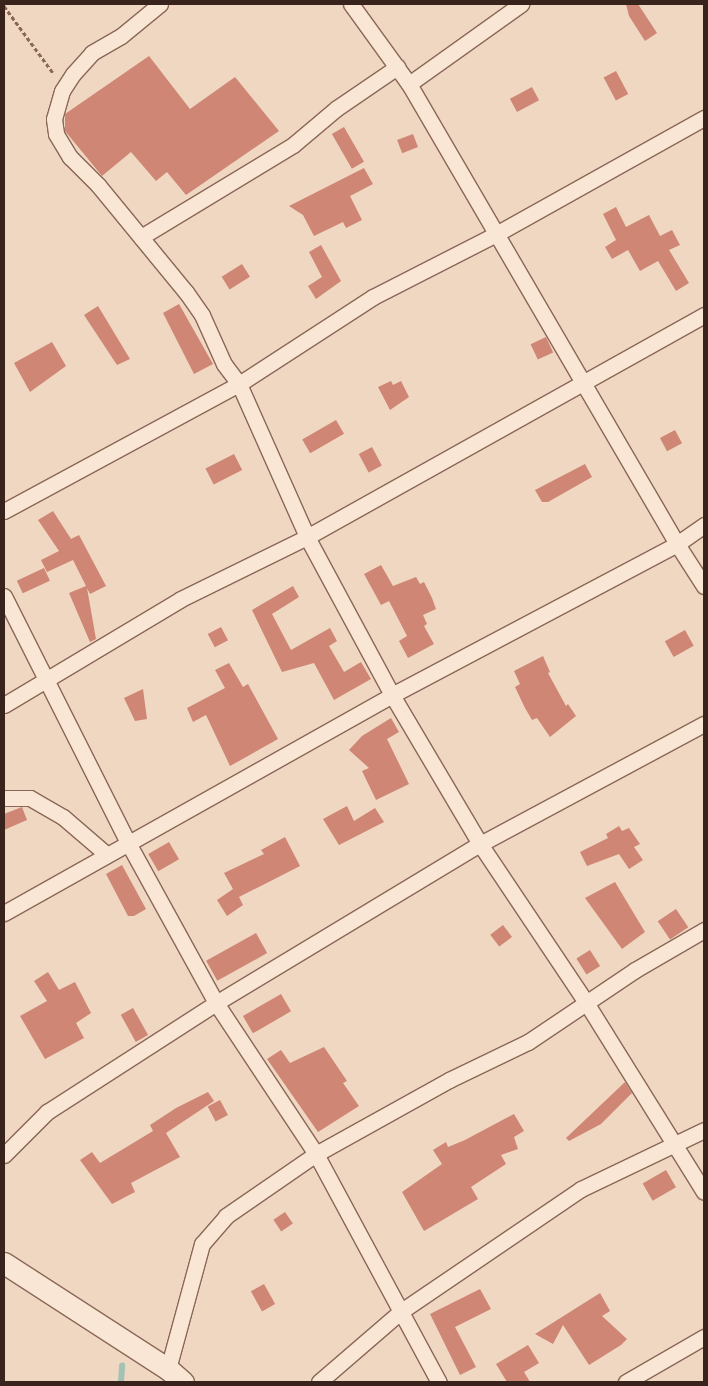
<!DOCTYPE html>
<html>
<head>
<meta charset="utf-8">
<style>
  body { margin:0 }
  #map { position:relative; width:708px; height:1386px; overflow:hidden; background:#efd7c1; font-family:"Crimson Pro",serif }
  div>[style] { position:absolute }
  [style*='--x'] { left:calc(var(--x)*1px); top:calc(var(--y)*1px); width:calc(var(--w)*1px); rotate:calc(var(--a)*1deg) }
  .stream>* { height:5.5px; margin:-2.75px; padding:0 2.75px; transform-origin:2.75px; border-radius:2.75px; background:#a4c2b2 }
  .building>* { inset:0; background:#cf8675; transform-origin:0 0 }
  .path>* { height:3px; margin-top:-1.5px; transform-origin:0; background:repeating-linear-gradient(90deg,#8a6758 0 4px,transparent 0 6.5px) }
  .roads { filter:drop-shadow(1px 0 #8a6758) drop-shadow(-1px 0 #8a6758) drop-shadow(0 1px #8a6758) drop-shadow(0 -1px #8a6758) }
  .minor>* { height:15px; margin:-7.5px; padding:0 7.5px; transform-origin:7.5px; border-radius:7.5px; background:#fae6d4 }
  .secondary>* { height:21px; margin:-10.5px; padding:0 10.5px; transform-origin:10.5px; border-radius:10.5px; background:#fae6d4 }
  span { translate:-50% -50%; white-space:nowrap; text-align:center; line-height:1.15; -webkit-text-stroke:4px #f7e3d1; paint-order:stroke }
  .frame { position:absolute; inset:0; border:5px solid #39241d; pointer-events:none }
</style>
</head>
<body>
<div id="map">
  <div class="stream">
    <i style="--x:121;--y:1382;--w:16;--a:-86"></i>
  </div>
  <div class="building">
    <i style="clip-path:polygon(626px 4px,638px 4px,657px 33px,645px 41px,629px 16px)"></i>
    <i style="clip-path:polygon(149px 56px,190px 109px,235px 77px,279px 131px,186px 195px,167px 172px,156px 181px,131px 152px,102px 176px,65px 131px,65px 114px)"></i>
    <i style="left:616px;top:71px;width:26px;height:14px;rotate:62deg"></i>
    <i style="left:532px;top:87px;width:15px;height:25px;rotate:62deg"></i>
    <i style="left:344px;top:127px;width:40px;height:14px;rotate:60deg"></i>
    <i style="left:413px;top:134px;width:14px;height:17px;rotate:69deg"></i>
    <i style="clip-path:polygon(364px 168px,373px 184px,350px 196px,362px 220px,346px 228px,343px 222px,314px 236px,303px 215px,289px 206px)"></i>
    <i style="clip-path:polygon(616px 207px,626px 227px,649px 215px,660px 236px,672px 230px,680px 245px,669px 250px,689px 283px,676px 291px,658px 261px,640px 271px,628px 250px,612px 259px,605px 247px,616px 240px,603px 214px)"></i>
    <i style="clip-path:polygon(321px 245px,341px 281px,316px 299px,308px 286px,322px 277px,309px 252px)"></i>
    <i style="left:242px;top:264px;width:15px;height:24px;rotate:58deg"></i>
    <i style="clip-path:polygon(179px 304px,213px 364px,194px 374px,163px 313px)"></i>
    <i style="clip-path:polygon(98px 306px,130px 359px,117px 365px,84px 315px)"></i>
    <i style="left:546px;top:337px;width:17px;height:17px;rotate:65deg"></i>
    <i style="clip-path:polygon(52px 342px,66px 366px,30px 392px,14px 363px)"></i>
    <i style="clip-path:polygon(391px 381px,393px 385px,401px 381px,409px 397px,390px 410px,378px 387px)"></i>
    <i style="left:336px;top:420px;width:16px;height:39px;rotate:60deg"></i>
    <i style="left:675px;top:430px;width:15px;height:17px;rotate:62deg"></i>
    <i style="left:372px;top:447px;width:21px;height:15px;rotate:62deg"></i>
    <i style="left:234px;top:454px;width:18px;height:32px;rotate:63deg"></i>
    <i style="clip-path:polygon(585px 464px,592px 477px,548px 502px,542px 502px,535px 490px)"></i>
    <i style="clip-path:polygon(53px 511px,71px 539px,79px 535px,106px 586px,90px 594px,87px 588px,96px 639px,90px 642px,69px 593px,86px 586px,73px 560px,47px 572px,41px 560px,59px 551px,38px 520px)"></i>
    <i style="clip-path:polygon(381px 565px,393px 586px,416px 577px,420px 584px,424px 582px,432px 598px,436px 609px,423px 615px,427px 624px,424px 626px,434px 644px,408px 658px,399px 641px,407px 636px,389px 601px,381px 605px,364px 574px)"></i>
    <i style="left:44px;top:568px;width:14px;height:30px;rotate:65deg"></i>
    <i style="clip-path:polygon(293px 586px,299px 597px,272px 614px,291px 650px,330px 628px,337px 641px,329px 646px,344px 672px,361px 662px,371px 679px,334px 700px,314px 663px,282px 672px,252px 610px)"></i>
    <i style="left:221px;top:627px;width:15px;height:15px;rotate:62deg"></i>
    <i style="left:685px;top:630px;width:18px;height:23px;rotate:61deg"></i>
    <i style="clip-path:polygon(543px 656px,550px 672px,548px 673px,566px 706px,568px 704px,576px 716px,550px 737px,537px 718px,532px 720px,525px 708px,515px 687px,520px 684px,514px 671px)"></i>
    <i style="clip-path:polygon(229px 663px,243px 687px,248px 684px,278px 739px,230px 766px,206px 715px,193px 722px,187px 708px,225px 688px,215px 670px)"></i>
    <i style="clip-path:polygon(143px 689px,147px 719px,135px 721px,124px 698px)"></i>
    <i style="clip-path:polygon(391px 718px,399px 732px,387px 739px,409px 784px,376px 800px,362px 771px,369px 768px,349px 750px,362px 736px)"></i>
    <i style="clip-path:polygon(347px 806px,354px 821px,375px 808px,384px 822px,339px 845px,323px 819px)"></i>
    <i style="clip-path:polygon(22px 807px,27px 820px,4px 830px,4px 814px)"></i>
    <i style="clip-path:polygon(619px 826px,622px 831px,629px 828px,640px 844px,634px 847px,643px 860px,629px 869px,619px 854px,587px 866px,580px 852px,608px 838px,606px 834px)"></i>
    <i style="clip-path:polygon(285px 837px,300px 866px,239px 897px,243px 905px,227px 916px,217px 900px,233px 889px,224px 873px,264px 854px,261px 850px)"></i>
    <i style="left:169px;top:842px;width:20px;height:24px;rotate:60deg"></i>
    <i style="clip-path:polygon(122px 865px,146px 909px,134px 916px,128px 916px,106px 874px)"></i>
    <i style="clip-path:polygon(615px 882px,645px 932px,622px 949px,585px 898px)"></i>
    <i style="left:676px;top:909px;width:22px;height:22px;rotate:56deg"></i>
    <i style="left:503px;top:925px;width:15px;height:16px;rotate:53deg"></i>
    <i style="left:256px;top:933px;width:23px;height:57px;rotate:61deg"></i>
    <i style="left:590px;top:950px;width:19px;height:16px;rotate:58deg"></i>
    <i style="clip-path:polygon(48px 972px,59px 990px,75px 982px,91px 1013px,76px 1023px,84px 1038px,45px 1059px,20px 1016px,47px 1001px,34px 981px)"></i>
    <i style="left:281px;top:994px;width:20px;height:44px;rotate:60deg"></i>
    <i style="left:133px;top:1008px;width:31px;height:14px;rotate:61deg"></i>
    <i style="clip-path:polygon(324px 1047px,347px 1081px,343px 1083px,359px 1106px,318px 1132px,267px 1059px,281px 1050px,290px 1063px)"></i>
    <i style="clip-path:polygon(625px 1082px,632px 1093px,601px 1124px,569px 1141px,566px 1138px)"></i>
    <i style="clip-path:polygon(208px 1092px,214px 1101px,166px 1133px,180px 1157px,131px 1183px,135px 1192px,112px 1204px,80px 1160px,92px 1152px,100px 1163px,153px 1131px,150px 1125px,176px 1108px)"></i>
    <i style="left:220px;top:1100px;width:17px;height:14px;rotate:62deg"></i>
    <i style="clip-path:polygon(514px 1114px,524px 1131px,514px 1137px,518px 1149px,501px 1155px,506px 1164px,471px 1187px,478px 1199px,424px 1231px,402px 1192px,442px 1164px,433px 1150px,446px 1142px,448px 1147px,465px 1140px)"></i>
    <i style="left:666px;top:1170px;width:20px;height:27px;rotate:60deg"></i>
    <i style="left:285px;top:1212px;width:14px;height:14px;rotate:56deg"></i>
    <i style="left:264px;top:1284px;width:23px;height:15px;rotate:61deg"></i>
    <i style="clip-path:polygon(480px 1289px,491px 1309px,455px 1327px,476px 1367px,460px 1375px,430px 1314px)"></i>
    <i style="clip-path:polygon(600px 1293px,610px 1311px,602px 1316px,627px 1339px,621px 1345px,589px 1365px,563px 1325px,553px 1344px,535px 1334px)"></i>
    <i style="clip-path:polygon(528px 1345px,539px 1363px,524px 1372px,530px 1382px,507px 1382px,496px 1364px)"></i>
  </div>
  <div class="path">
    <i style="--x:4;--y:6;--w:83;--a:53.8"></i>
  </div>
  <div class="roads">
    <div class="minor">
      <i style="--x:160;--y:4;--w:50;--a:140.6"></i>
      <i style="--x:121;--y:36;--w:34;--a:150"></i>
      <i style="--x:92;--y:53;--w:28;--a:132"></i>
      <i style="--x:73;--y:74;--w:20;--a:123"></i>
      <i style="--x:62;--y:91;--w:29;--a:106"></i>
      <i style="--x:54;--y:119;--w:15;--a:82"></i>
      <i style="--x:56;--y:134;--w:27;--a:59"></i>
      <i style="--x:70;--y:157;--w:40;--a:45"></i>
      <i style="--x:98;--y:185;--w:139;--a:50.6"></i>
      <i style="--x:186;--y:292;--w:28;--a:55"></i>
      <i style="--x:202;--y:315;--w:54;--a:65.8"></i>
      <i style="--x:224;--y:364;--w:25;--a:53"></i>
      <i style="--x:239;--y:384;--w:160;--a:-33"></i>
      <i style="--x:373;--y:297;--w:140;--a:-27.1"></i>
      <i style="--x:498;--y:233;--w:236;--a:-29.2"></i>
      <i style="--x:351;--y:4;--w:99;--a:54.1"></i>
      <i style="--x:409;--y:84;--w:532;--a:59.77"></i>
      <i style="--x:677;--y:544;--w:50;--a:57.3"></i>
      <i style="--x:409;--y:84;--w:138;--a:-35.5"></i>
      <i style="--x:141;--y:237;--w:178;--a:-31.2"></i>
      <i style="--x:293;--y:145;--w:57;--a:-40.1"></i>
      <i style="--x:337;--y:108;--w:73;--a:-34.3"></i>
      <i style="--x:4;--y:511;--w:267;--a:-28.4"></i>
      <i style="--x:239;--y:384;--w:167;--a:66"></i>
      <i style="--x:307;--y:537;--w:179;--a:61.7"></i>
      <i style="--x:392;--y:695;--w:173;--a:59.4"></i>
      <i style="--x:480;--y:844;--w:192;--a:56.2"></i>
      <i style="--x:587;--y:1004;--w:221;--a:58.1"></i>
      <i style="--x:4;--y:596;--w:274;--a:63.3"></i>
      <i style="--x:127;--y:841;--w:185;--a:61.2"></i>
      <i style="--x:216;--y:1003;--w:181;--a:56.5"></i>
      <i style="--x:316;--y:1154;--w:259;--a:61.7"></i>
      <i style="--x:4;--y:705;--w:206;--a:-30.9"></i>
      <i style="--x:181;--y:599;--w:140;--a:-26.2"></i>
      <i style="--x:307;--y:537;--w:455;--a:-29.2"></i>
      <i style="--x:4;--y:798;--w:26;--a:0"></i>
      <i style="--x:30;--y:798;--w:38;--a:30"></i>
      <i style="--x:63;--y:817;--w:57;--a:40.7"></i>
      <i style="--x:4;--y:913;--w:445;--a:-29.3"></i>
      <i style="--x:392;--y:695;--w:323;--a:-27.9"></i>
      <i style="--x:677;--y:544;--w:33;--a:-35"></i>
      <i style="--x:4;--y:1155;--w:61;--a:-45"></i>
      <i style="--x:47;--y:1112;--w:201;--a:-32.8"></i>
      <i style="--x:216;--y:1003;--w:308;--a:-31.1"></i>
      <i style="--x:480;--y:844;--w:254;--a:-28.2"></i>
      <i style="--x:168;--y:1369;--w:130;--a:-74.8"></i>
      <i style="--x:202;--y:1244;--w:37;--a:-49"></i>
      <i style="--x:226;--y:1216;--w:109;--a:-34.6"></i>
      <i style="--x:316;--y:1154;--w:152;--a:-29.1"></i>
      <i style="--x:449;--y:1080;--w:88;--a:-25.7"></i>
      <i style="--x:528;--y:1042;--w:129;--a:-33.9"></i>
      <i style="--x:635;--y:970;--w:80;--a:-30.1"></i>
      <i style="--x:319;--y:1382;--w:107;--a:-40.8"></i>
      <i style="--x:400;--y:1312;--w:219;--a:-34.2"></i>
      <i style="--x:581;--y:1189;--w:136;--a:-25.6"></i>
      <i style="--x:626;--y:1382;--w:90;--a:-30"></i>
    </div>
    <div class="secondary">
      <i style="--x:4;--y:1263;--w:195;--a:32.9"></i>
      <i style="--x:168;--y:1369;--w:20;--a:41"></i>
    </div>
  </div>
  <div class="frame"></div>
</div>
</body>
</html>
